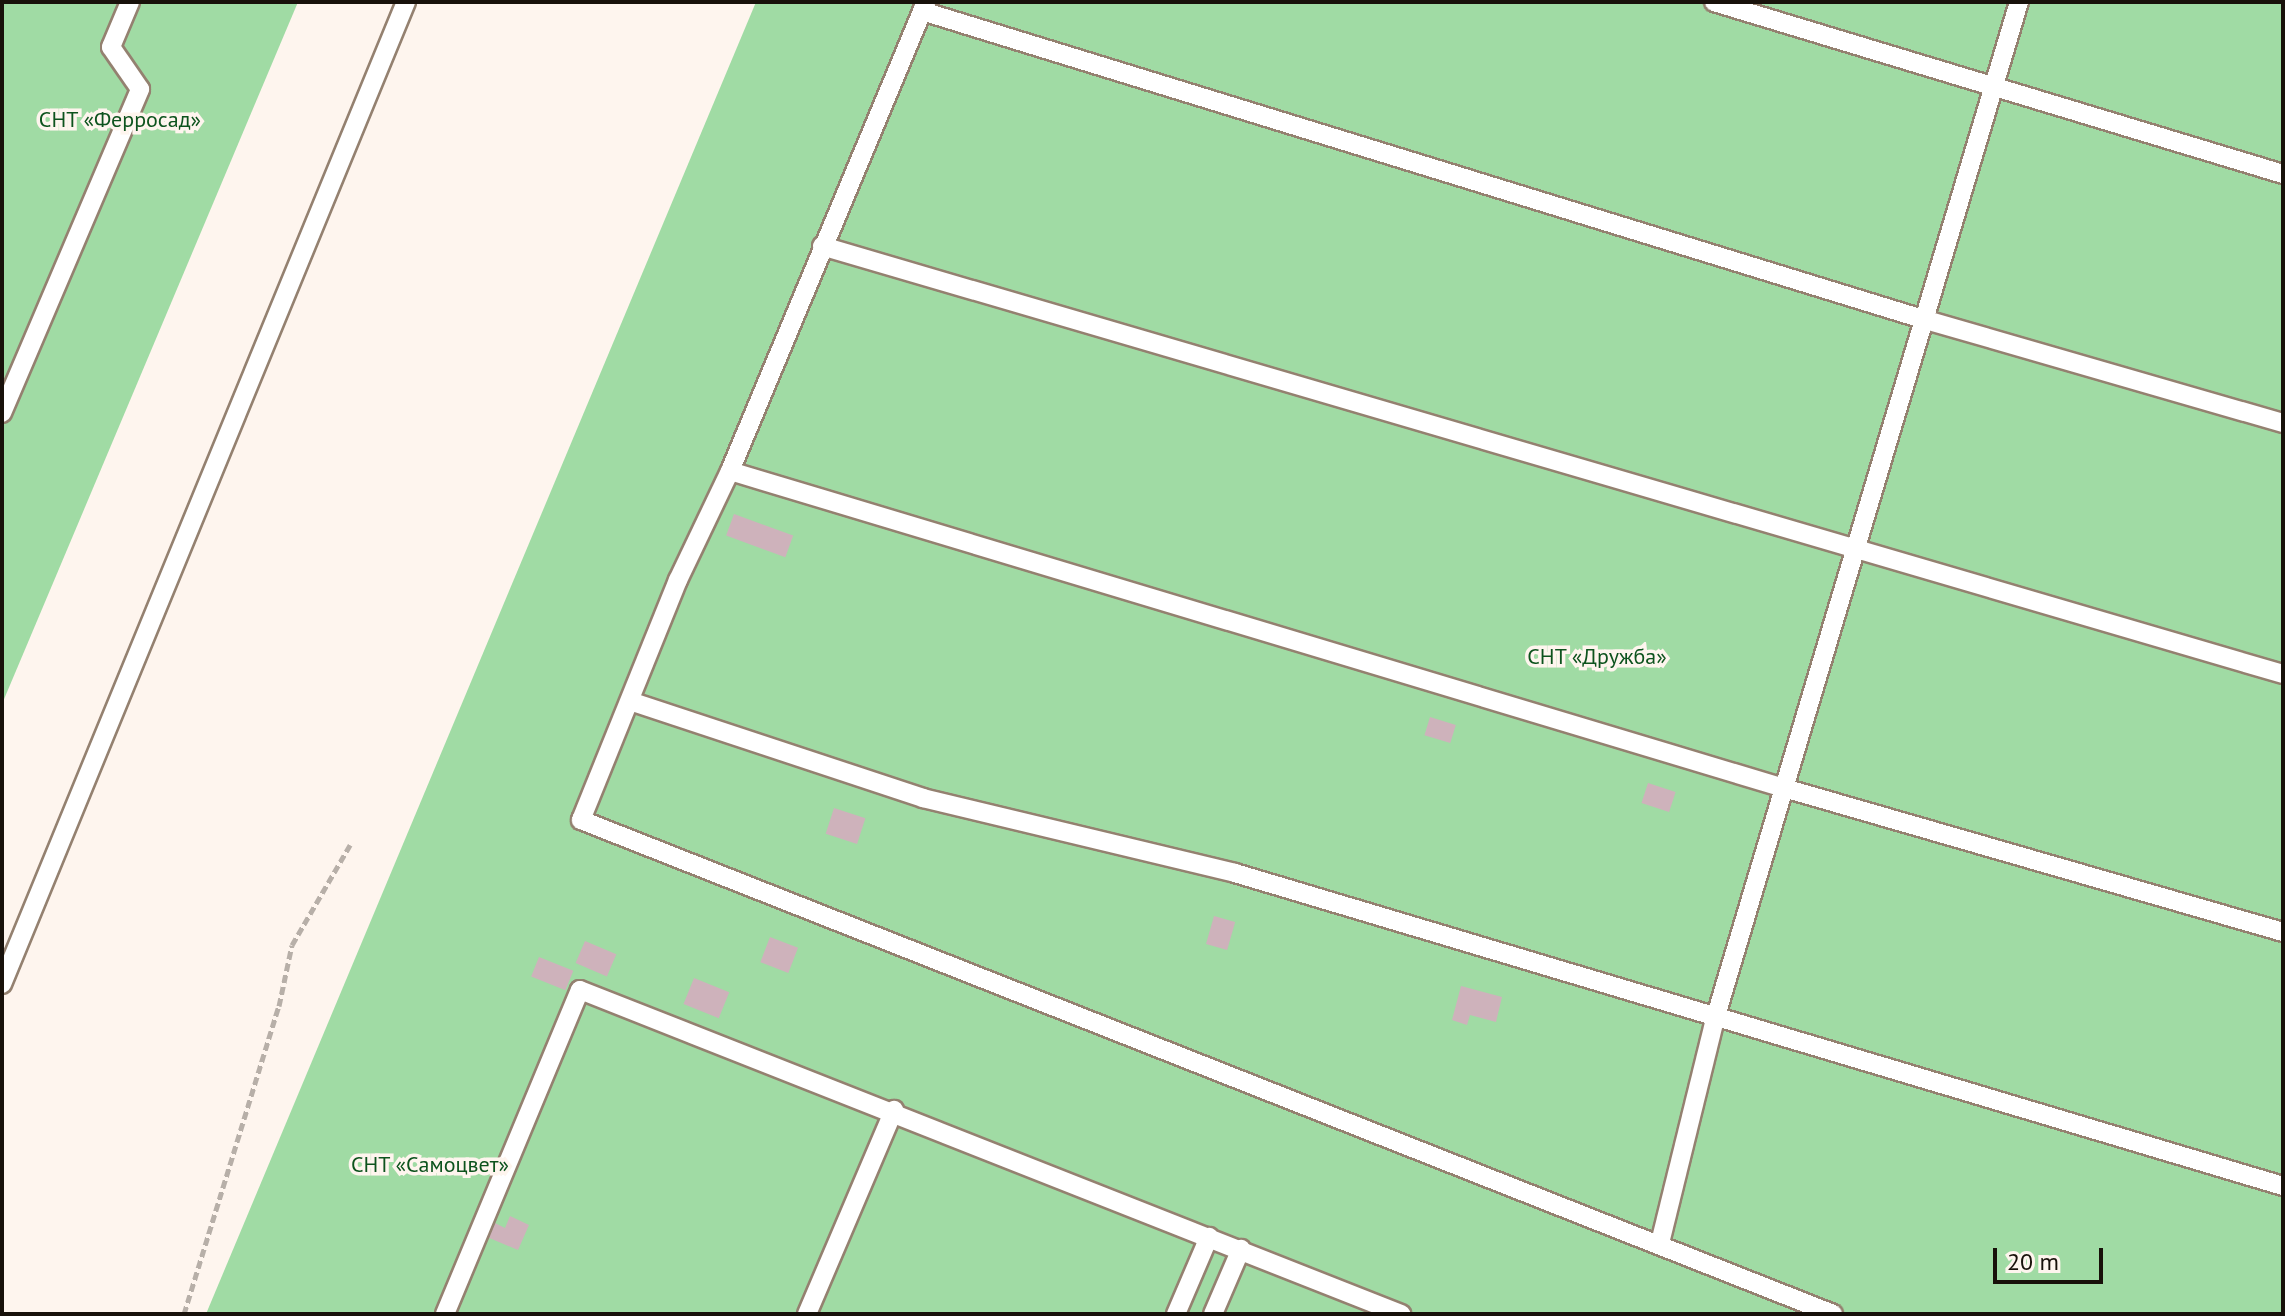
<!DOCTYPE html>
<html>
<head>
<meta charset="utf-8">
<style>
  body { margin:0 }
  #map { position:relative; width:2285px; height:1316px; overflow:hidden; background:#fef5ee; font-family:"PT Sans",sans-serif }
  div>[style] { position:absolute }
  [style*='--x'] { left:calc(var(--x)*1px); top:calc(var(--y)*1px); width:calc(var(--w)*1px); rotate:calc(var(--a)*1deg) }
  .green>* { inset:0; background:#a0dba4 }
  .building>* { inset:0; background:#ceb2bb; transform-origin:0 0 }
  .path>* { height:5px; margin-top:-2.5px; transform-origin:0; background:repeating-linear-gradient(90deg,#b7afa8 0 8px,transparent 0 12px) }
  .roads { filter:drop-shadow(2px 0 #948170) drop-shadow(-2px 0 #948170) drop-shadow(0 2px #948170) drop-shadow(0 -2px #948170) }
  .lane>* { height:18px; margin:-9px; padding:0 9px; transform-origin:9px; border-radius:9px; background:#fff }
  span { translate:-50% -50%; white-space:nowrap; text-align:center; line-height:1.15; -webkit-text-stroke:7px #fef5ee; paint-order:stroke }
  .park-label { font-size:22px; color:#0d531d }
  .frame { position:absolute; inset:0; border:4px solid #18110a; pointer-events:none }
  .scale { position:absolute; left:1993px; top:1248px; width:110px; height:36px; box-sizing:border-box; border:4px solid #18110a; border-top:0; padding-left:10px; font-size:24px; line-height:28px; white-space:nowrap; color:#18110a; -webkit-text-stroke:6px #fef5ee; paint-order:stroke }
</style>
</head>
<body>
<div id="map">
  <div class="green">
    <i style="clip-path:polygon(2px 2px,298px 2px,2px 704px)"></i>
    <i style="clip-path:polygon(756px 2px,2283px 2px,2283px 1314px,206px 1314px)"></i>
  </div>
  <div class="building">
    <i style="left:734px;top:514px;width:63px;height:23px;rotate:20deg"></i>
    <i style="left:1430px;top:717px;width:27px;height:19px;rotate:17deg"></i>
    <i style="left:1648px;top:783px;width:29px;height:21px;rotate:18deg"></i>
    <i style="left:834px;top:808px;width:33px;height:27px;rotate:18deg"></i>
    <i style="left:1214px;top:916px;width:22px;height:29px;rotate:16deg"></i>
    <i style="left:770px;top:937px;width:30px;height:27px;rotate:21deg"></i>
    <i style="left:585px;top:941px;width:34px;height:24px;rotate:23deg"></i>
    <i style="left:539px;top:957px;width:37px;height:21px;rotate:22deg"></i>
    <i style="left:694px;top:978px;width:38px;height:28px;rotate:22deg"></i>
    <i style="clip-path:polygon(1461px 986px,1502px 997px,1496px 1022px,1470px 1015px,1467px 1025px,1452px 1020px)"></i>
    <i style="clip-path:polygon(510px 1216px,529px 1225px,518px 1250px,487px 1237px,493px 1222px,505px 1228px)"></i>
  </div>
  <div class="path">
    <i style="--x:184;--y:1314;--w:322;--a:-72.9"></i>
    <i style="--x:279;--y:1006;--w:62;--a:-78"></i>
    <i style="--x:292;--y:945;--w:116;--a:-59.9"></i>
  </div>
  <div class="roads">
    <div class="lane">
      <i style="--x:926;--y:2;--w:508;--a:112.68"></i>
      <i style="--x:730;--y:471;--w:121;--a:115.5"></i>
      <i style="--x:678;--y:580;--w:259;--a:112"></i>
      <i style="--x:581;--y:820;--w:1346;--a:21.53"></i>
      <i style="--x:1714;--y:2;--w:594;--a:16.82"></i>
      <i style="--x:922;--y:11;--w:1050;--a:17.11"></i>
      <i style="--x:1926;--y:320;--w:372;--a:16.1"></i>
      <i style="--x:822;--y:246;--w:1522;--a:16.33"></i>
      <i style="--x:2;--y:413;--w:352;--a:-66.9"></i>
      <i style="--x:140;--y:89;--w:51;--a:-124.6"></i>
      <i style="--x:111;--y:47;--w:49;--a:-67.1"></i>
      <i style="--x:730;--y:471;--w:1101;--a:16.74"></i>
      <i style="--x:1784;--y:788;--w:519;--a:16.1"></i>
      <i style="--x:630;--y:701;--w:309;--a:18.3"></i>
      <i style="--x:923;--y:798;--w:321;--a:13.5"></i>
      <i style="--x:1235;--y:873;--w:1094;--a:16.63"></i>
      <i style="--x:2;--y:984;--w:1062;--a:-67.64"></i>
      <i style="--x:1660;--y:1243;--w:231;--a:-76.2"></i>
      <i style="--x:1715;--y:1019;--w:1061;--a:-73.36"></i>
      <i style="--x:445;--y:1314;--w:351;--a:-67.4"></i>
      <i style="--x:580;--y:990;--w:883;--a:21.54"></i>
      <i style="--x:807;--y:1314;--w:222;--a:-66.9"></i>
      <i style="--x:1176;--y:1314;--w:84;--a:-66.8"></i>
      <i style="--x:1213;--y:1314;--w:71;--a:-66.7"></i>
    </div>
  </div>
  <div class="park-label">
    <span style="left:120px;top:120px">СНТ «Ферросад»</span>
    <span style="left:1597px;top:657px">СНТ «Дружба»</span>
    <span style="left:430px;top:1165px">СНТ «Самоцвет»</span>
  </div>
  <div class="frame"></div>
  <div class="scale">20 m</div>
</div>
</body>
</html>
